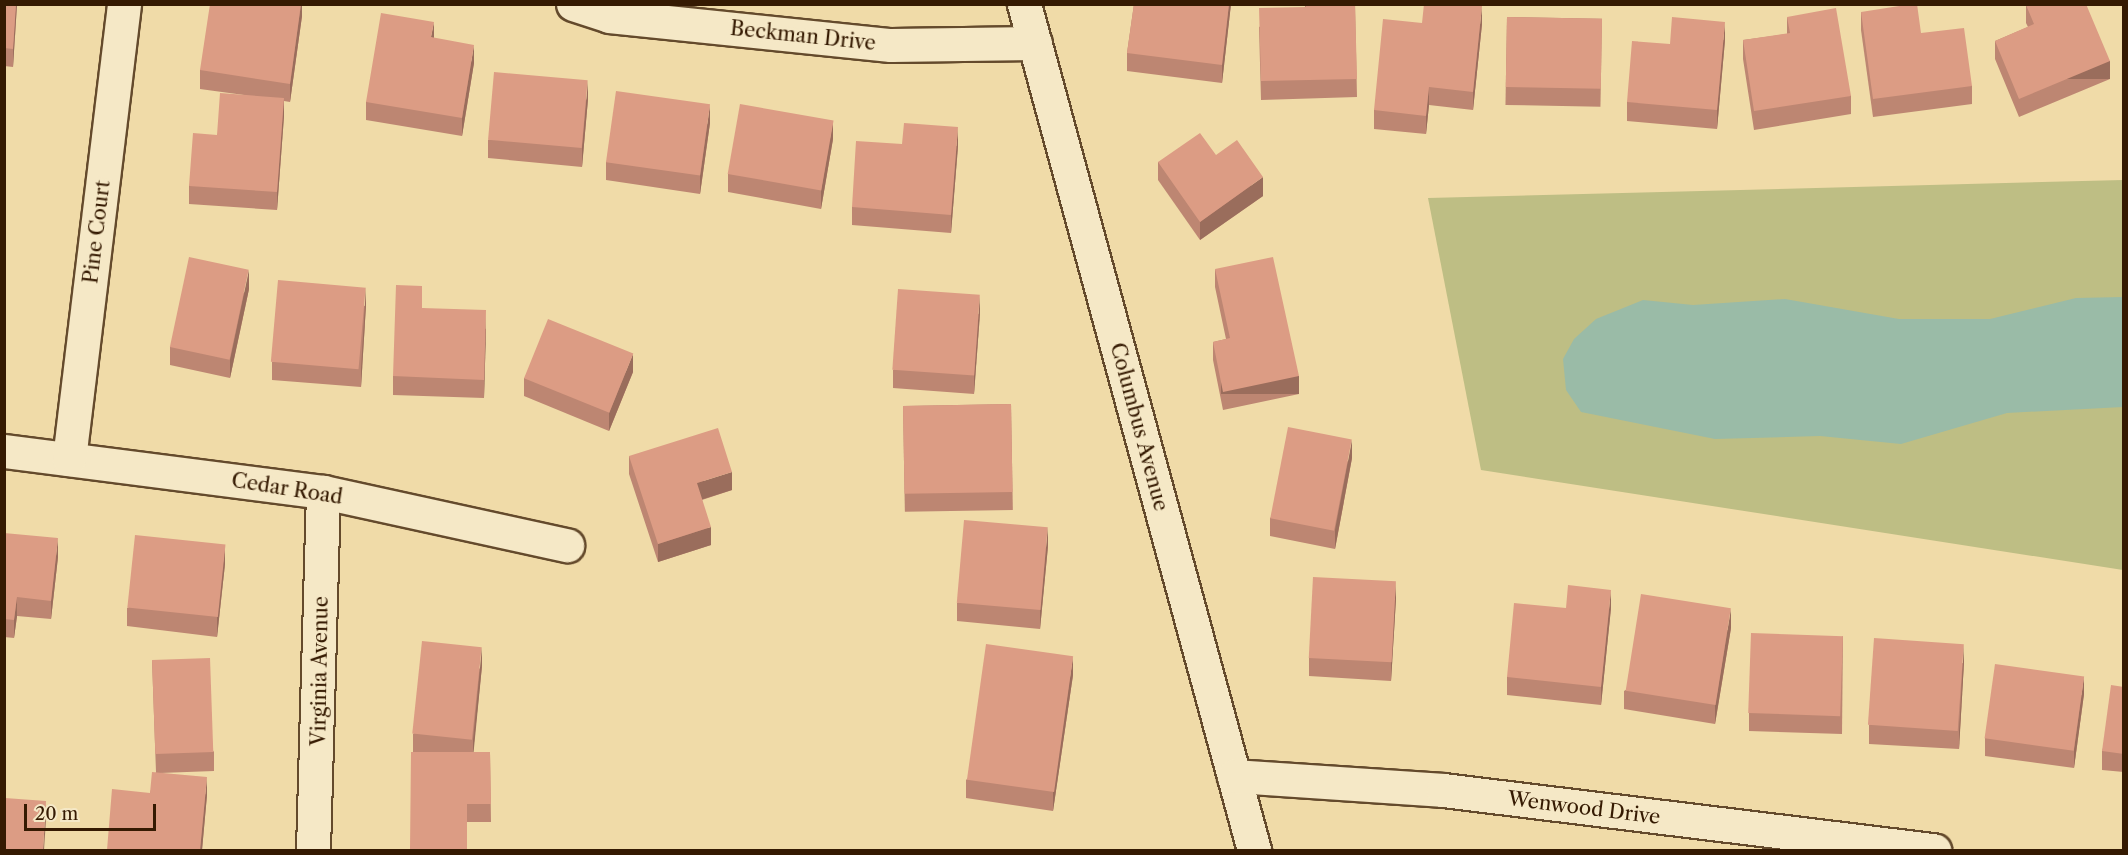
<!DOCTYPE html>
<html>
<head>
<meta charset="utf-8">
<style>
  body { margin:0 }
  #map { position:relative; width:2128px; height:855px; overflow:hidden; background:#f0dba8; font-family:"Libre Caslon Text",serif }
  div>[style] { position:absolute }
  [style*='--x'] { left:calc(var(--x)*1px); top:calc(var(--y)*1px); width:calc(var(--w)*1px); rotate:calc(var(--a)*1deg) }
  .green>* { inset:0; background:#bebe84 }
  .water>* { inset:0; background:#9abba7 }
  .roads { filter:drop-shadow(2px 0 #644a2c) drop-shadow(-2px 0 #644a2c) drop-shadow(0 2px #644a2c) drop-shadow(0 -2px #644a2c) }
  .street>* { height:33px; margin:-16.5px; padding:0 16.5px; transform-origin:16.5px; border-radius:16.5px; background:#f5e8c6 }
  .wall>* { inset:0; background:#bd8672; transform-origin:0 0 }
  .shaded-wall>* { inset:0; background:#9a6d5c; transform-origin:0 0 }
  .building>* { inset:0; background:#dc9c84; transform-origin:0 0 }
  span { translate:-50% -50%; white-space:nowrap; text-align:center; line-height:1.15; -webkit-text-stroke:6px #f5e8c6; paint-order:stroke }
  .street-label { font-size:20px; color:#351a02 }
  .frame { position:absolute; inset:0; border:6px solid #351a02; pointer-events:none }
  .scale { position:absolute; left:24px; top:804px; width:132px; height:27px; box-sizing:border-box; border:3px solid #351a02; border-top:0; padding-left:8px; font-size:18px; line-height:21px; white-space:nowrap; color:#351a02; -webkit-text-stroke:4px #f5e8c6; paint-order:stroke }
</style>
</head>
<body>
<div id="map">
  <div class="green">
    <i style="clip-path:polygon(2123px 180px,2123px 570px,1481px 470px,1428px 198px)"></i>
  </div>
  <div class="water">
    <i style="clip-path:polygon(2123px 297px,2123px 407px,2007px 413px,1901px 444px,1820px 436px,1715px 439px,1581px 412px,1566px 390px,1563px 359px,1574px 339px,1596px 319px,1643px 300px,1693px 305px,1785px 299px,1899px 319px,1990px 319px,2076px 298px)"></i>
  </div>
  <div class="roads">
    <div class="street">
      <i style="--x:573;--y:4;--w:38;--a:18"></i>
      <i style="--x:609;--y:16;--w:283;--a:5.9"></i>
      <i style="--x:891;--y:45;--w:144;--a:-0.8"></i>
      <i style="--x:1024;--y:4;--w:877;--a:74.79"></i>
      <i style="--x:4;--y:451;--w:322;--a:7.3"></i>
      <i style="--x:323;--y:492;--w:250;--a:12.3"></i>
      <i style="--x:69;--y:459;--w:458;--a:-83.1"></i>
      <i style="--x:1234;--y:776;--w:209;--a:3.8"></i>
      <i style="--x:1443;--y:790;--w:495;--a:7"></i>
      <i style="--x:313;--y:850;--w:358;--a:-88.4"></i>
    </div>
  </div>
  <div class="wall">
    <i style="clip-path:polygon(4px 4px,17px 4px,13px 67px,4px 66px)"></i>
    <i style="clip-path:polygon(302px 4px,302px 16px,290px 102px,284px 101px,284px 116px,277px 210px,189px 204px,189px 186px,217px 135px,244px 95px,200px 89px,200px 70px)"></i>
    <i style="clip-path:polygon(1134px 4px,1231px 4px,1222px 83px,1127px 71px,1127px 53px)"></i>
    <i style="clip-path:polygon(1305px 4px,1355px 4px,1357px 97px,1261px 100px,1259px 27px,1305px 7px)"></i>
    <i style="clip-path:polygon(2026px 5px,2110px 79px,2019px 117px,1995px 59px,1995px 41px,2028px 27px,2026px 23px)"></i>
    <i style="clip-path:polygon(1861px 12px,1921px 33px,1972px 86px,1972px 104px,1873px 117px,1861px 30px)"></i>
    <i style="left:1507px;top:17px;width:95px;height:88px;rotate:1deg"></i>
    <i style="clip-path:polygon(1787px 17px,1851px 96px,1851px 114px,1754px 130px,1743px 59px,1743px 40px,1787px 34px)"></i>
    <i style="clip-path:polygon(1422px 23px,1482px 24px,1473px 110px,1429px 105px,1426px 134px,1374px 129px,1374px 110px)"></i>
    <i style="clip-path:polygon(434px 38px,474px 63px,462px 136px,366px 120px,366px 102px)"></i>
    <i style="clip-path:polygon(1725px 40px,1717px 129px,1627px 121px,1627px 102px,1670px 44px)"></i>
    <i style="clip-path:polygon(588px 99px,582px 167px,488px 158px,488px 140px)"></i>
    <i style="clip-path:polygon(710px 123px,700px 194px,606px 180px,606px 162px)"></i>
    <i style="clip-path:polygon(833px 139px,821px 209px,728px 192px,728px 174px)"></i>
    <i style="clip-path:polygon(902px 144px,958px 146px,951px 233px,852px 225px,852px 207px)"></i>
    <i style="clip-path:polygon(1216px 155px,1263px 196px,1200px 240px,1158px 180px,1158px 162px)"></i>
    <i style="clip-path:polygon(1215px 269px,1299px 394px,1223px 410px,1213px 360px,1213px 342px,1226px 339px,1215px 287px)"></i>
    <i style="clip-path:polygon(249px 289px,230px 378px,170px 365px,170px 347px)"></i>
    <i style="clip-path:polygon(366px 305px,361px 387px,272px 380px,272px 362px)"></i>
    <i style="clip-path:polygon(422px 308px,486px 329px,484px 398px,393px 395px,393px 376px)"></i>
    <i style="clip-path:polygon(980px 313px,974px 394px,893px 388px,893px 370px)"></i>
    <i style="clip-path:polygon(633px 372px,609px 431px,524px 396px,524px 378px)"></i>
    <i style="left:1011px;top:404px;width:106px;height:108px;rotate:89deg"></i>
    <i style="clip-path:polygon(629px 456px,732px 490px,702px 500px,711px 545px,658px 562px,629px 474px)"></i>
    <i style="clip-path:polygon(1352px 458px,1335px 549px,1270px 536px,1270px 518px)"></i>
    <i style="clip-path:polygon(4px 533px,58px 557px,51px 619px,17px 616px,14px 638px,4px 637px)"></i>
    <i style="clip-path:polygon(1048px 546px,1040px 629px,957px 621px,957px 603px)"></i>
    <i style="clip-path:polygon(225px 564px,217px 637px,127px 626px,127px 608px)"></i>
    <i style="clip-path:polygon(1396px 599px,1391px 681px,1309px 676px,1309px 658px)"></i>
    <i style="clip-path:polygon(1611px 608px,1601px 705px,1507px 695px,1507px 677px)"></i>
    <i style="clip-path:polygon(1731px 628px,1715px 724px,1624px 709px,1624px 691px)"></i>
    <i style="clip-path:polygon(1843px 636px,1842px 734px,1749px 731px,1749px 713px)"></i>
    <i style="clip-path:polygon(152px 660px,214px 752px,214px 771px,160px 773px,207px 795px,202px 850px,150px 793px,156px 772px)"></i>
    <i style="clip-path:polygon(1964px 662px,1959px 749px,1869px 744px,1869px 725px)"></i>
    <i style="clip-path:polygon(482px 666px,473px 752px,490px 752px,491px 822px,467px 822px,413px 752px,413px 734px)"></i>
    <i style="clip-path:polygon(1073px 675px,1053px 811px,966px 798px,966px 780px)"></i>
    <i style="clip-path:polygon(2124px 687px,2124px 772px,2102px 770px,2102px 751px)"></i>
    <i style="clip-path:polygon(2084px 694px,2074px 768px,1985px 756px,1985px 738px)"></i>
  </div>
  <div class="shaded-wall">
    <i style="clip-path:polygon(16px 4px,17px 4px,13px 67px,13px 49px)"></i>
    <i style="clip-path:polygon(301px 4px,302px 4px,302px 16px,290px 102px,290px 84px)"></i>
    <i style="clip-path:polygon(1229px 4px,1231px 4px,1222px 83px,1222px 65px)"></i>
    <i style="clip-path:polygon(1482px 6px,1482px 24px,1473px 110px,1473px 92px)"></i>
    <i style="clip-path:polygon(434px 22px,434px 41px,431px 37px)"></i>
    <i style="clip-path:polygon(1725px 22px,1725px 40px,1717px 129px,1717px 110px)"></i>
    <i style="clip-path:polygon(474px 45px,474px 63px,462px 136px,462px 118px)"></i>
    <i style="left:2110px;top:61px;width:18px;height:99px;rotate:90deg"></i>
    <i style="clip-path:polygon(588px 81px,588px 99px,582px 167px,582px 148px)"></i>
    <i style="clip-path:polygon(1429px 87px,1429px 105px,1426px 134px,1426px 116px)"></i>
    <i style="clip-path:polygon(284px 98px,284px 116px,277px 210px,277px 192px)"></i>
    <i style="clip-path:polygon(710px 105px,710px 123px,700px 194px,700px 176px)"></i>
    <i style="clip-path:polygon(833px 121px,833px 139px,821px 209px,821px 191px)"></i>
    <i style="clip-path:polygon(958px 127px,958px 146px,951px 233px,951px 215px)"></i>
    <i style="clip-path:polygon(1263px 177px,1263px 196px,1200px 240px,1200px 222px)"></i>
    <i style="clip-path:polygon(249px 270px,249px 289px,230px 378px,230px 360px)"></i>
    <i style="clip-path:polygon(366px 287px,366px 305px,361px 387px,361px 369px)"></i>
    <i style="clip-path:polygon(980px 295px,980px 313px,974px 394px,974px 376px)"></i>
    <i style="clip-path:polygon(486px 310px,486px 329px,484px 398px,484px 380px)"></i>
    <i style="clip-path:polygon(633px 354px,633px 372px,609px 431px,609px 413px)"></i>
    <i style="left:1299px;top:376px;width:18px;height:78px;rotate:90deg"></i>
    <i style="clip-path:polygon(1352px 440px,1352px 458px,1335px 549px,1335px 530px)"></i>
    <i style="clip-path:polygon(732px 472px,732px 490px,697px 501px,697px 483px)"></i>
    <i style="clip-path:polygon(711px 527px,711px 545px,658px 562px,658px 544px)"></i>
    <i style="clip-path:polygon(1048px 527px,1048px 546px,1040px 629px,1040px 611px)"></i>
    <i style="clip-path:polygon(58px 538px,58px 557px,51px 619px,51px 601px)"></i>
    <i style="clip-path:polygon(225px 545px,225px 564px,217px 637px,217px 618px)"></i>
    <i style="clip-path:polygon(1396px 581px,1396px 599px,1391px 681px,1391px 662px)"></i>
    <i style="clip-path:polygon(1611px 590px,1611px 608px,1601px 705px,1601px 687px)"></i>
    <i style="clip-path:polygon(17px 597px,17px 616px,14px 638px,14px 620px)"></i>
    <i style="clip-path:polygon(1731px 609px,1731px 628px,1715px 724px,1715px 706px)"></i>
    <i style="clip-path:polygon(1964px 644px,1964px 662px,1959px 749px,1959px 731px)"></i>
    <i style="clip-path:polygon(482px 647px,482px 666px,473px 758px,473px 740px)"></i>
    <i style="clip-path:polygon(1073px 657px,1073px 675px,1053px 811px,1053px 793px)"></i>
    <i style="clip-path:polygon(2084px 676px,2084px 694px,2074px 768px,2074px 750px)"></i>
    <i style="clip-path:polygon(207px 777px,207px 795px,202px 850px,200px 850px)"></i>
    <i style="clip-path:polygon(46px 801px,46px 819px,44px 850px,43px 850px)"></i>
  </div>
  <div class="building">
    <i style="clip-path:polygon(4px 4px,16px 4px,13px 49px,4px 48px)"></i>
    <i style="clip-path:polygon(210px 4px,301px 4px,290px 84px,200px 70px)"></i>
    <i style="clip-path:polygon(1134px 4px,1229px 4px,1222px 65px,1127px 53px)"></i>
    <i style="clip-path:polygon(1306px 4px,1355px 4px,1357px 79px,1261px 81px,1259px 8px,1306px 7px)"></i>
    <i style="clip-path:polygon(1424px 4px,1468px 4px,1482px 6px,1473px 92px,1429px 87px,1426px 116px,1374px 110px,1383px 19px,1422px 23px)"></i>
    <i style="clip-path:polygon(1912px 4px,1917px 4px,1921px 33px,1964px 28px,1972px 86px,1873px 99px,1861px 12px)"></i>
    <i style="clip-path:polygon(2028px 4px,2086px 4px,2110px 61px,2019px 99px,1995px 41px,2034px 24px,2026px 5px)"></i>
    <i style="clip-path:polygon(1836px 8px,1851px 96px,1754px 111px,1743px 40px,1790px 33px,1787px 17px)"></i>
    <i style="clip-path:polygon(381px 13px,434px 22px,431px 37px,474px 45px,462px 118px,366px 102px)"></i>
    <i style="left:1507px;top:17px;width:95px;height:70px;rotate:1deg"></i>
    <i style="clip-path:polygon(1672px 17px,1725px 22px,1717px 110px,1627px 102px,1632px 41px,1670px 44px)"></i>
    <i style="left:494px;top:72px;width:94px;height:68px;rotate:5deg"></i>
    <i style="left:616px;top:91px;width:95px;height:72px;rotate:8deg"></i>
    <i style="clip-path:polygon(220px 93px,284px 98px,277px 192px,189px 186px,193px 133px,217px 135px)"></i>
    <i style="left:740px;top:104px;width:95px;height:71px;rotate:10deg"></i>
    <i style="clip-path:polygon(904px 123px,958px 127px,951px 215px,852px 207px,856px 141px,902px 144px)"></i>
    <i style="clip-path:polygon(1200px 133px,1216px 155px,1237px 140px,1263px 177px,1200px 222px,1158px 162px)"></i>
    <i style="left:189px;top:257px;width:61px;height:92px;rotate:12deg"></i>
    <i style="clip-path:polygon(1273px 257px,1299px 376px,1223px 392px,1213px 342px,1230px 338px,1215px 269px)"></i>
    <i style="left:278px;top:280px;width:88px;height:82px;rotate:5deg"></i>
    <i style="clip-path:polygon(396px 285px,422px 286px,422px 308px,486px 310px,484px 380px,393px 376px)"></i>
    <i style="left:898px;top:289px;width:82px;height:81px;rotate:4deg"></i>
    <i style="left:548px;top:319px;width:92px;height:64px;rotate:22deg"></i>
    <i style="left:1011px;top:404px;width:88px;height:108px;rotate:89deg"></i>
    <i style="left:1288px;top:427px;width:65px;height:93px;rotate:11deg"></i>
    <i style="clip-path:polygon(718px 428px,732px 472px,697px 483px,711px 527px,658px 544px,629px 456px)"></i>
    <i style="left:964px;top:520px;width:84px;height:83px;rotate:5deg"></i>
    <i style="clip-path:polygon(4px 533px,58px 538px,51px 601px,17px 597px,14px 620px,4px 619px)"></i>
    <i style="left:135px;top:535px;width:91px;height:73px;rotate:6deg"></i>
    <i style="left:1313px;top:577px;width:83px;height:81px;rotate:3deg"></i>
    <i style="clip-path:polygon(1568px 585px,1611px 590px,1601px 687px,1507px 677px,1514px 603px,1566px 608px)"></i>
    <i style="left:1641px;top:594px;width:91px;height:98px;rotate:9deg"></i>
    <i style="left:1751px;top:633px;width:92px;height:80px;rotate:2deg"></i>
    <i style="left:1874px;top:638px;width:90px;height:87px;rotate:4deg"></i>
    <i style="left:422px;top:641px;width:60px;height:93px;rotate:6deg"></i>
    <i style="left:986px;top:644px;width:88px;height:137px;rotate:8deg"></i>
    <i style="left:210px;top:658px;width:94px;height:58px;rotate:88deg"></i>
    <i style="left:1995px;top:664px;width:90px;height:75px;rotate:8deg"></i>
    <i style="clip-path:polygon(2111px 685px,2124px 687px,2124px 754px,2102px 751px)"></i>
    <i style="clip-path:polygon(411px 752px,490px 752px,491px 804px,467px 804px,467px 850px,410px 850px)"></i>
    <i style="clip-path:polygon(4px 771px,6px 771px,5px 798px,46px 801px,43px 850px,4px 850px)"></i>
    <i style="clip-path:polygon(152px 772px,207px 777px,200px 850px,107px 850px,112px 789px,150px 793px)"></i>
  </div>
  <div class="street-label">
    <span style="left:803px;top:36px;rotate:6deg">Beckman Drive</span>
    <span style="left:97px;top:232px;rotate:-83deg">Pine Court</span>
    <span style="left:1139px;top:427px;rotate:75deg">Columbus Avenue</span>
    <span style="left:287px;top:489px;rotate:9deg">Cedar Road</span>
    <span style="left:320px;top:671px;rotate:-89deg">Virginia Avenue</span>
    <span style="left:1584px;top:808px;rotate:7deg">Wenwood Drive</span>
  </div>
  <div class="frame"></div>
  <div class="scale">20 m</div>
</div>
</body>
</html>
